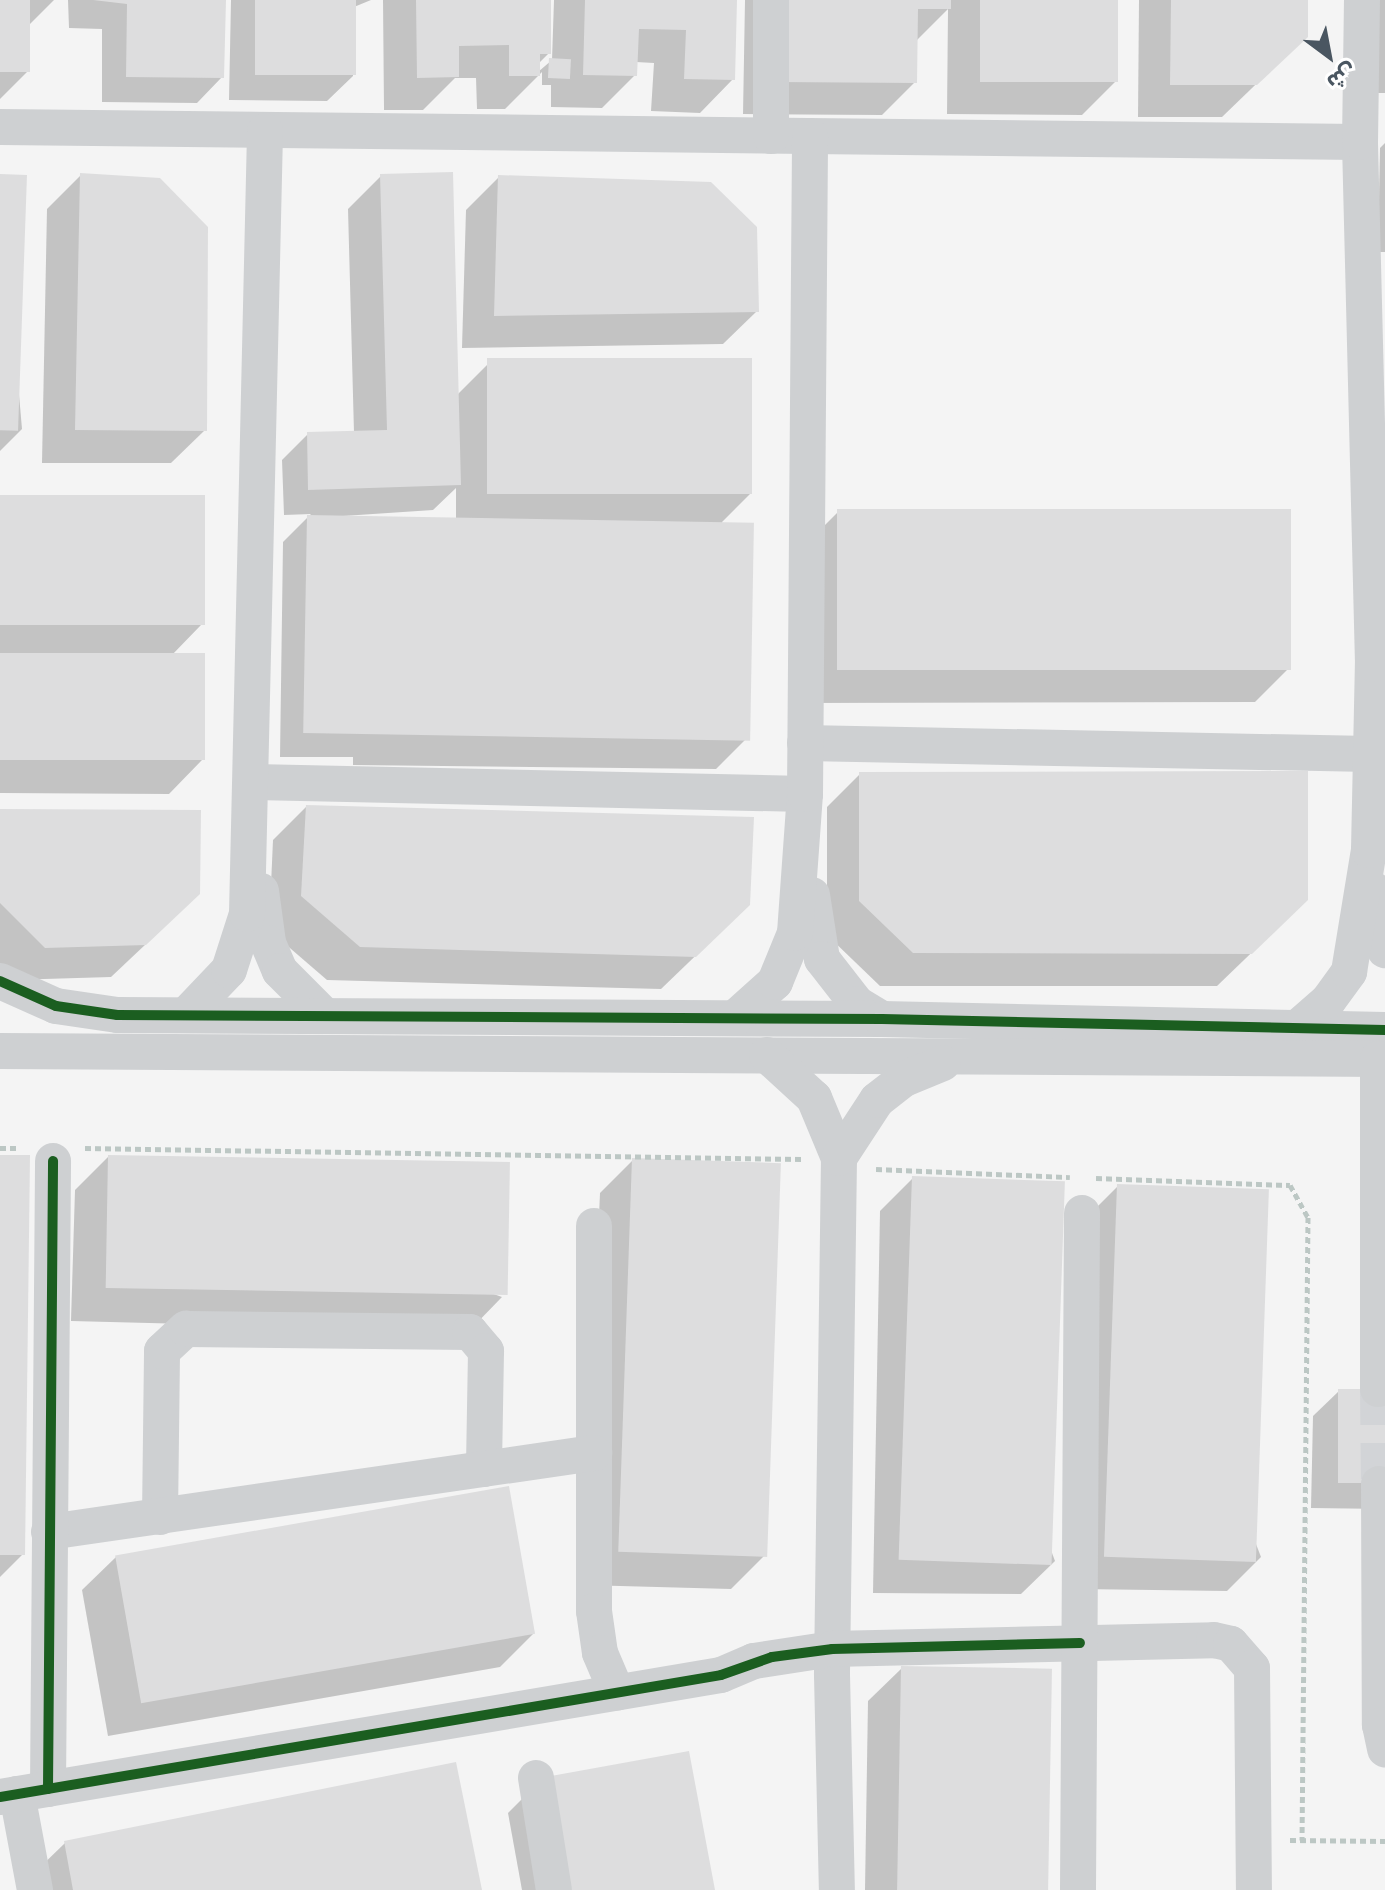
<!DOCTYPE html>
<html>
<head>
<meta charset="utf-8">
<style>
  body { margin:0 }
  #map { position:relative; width:1385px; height:1890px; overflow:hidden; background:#f4f4f4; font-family:Roboto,"Noto Sans Arabic",sans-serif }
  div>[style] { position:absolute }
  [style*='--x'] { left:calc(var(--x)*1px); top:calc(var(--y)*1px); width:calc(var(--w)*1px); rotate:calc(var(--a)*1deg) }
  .shadow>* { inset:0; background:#0003; transform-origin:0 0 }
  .building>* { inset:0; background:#ddddde; transform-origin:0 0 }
  .minor-tunnel>* { height:36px; margin-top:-18px; transform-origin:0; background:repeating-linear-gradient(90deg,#d2d4d7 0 36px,transparent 0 54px) }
  .path>* { height:5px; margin-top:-2.5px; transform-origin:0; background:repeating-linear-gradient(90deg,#bcc7c4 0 6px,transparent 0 10px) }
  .minor>* { height:36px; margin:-18px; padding:0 18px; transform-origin:18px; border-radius:18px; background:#ced0d2 }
  .cycleway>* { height:10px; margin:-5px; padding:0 5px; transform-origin:5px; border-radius:5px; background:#1b5e20 }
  span { translate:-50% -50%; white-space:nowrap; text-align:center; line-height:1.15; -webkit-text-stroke:8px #fff; paint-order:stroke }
  .north { position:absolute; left:1289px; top:16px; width:80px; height:80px; -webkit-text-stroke:6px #fff; paint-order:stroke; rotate:148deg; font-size:22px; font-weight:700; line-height:32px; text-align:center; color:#4a5661 }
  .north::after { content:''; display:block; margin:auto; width:28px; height:36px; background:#4a5661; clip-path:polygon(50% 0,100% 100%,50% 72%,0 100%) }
</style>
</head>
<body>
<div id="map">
  <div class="shadow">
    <i style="clip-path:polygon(0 0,54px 0,28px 26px,27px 72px,0 99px)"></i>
    <i style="clip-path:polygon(68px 0,224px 0,222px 77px,197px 103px,102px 102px,102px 29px,69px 28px)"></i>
    <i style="clip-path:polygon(231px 0,371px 0,354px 7px,353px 76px,327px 101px,229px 100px)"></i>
    <i style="clip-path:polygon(383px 0,548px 0,551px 51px,538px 64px,538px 72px,552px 60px,554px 0,735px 0,733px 79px,700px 113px,651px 111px,654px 63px,636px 62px,635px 75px,602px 108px,551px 107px,551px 85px,542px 85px,542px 72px,505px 109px,477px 109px,476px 78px,455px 78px,423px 110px,384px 110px)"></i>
    <i style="clip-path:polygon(745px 0,1116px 0,1115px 82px,1082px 115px,947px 114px,948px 9px,916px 41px,915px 82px,882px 115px,743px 114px)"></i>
    <i style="clip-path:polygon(1139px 0,1306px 0,1276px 65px,1222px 117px,1138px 117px)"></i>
    <i style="left:1367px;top:0;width:18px;height:93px"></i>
    <i style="clip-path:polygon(1385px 143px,1385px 252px,1378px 252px,1380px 148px)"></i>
    <i style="clip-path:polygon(81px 175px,205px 430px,171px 463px,42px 463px,47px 209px)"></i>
    <i style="clip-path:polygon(0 176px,22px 429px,0 451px)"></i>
    <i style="clip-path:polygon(evenodd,381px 176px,457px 395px,488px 364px,751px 493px,722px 522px,749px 736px,716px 769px,353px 765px,353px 757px,280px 757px,283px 542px,311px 514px,284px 515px,282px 460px,308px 434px,354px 433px,348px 209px,381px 176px,456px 488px,456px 519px,328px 517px,433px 510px,456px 488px)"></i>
    <i style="clip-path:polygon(499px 177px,757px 311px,723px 344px,462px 348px,466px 210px)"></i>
    <i style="clip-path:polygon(0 497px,201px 625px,171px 656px,202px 760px,169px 794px,0 793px)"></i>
    <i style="clip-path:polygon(838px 512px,1288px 669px,1255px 702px,804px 703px,805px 545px)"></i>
    <i style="clip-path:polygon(860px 774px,1272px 933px,1217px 986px,880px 986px,827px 935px,827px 807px)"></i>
    <i style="clip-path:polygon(306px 807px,714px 938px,661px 989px,327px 980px,269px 930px,273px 840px)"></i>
    <i style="clip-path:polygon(0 811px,164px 927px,111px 977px,11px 980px,0 969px)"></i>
    <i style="clip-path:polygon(0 1157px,23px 1554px,0 1577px)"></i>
    <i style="clip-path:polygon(108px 1157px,502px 1297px,469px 1331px,71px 1321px,75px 1190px)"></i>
    <i style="clip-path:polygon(633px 1160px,764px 1556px,731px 1589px,583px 1585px,600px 1193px)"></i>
    <i style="clip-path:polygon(913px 1178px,1055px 1561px,1021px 1594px,873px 1593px,880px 1211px)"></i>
    <i style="clip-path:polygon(1118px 1186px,1261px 1557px,1227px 1591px,1079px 1589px,1085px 1219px)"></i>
    <i style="clip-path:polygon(1339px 1391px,1385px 1509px,1311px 1508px,1313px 1416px)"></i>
    <i style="clip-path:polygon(116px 1557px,533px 1634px,500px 1667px,108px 1736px,82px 1590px)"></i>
    <i style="clip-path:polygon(902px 1668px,1046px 1890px,865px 1890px,868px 1701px)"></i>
    <i style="clip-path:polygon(541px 1780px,713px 1890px,522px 1890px,508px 1813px)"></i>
    <i style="clip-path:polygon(65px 1843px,480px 1890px,34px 1890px,31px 1876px)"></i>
  </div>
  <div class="building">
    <i style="left:0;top:0;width:30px;height:72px"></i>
    <i style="clip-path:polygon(93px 0,226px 0,224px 78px,126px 77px,127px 4px)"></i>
    <i style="left:255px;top:0;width:101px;height:75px"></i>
    <i style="clip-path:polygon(416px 0,551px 0,551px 54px,540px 54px,540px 76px,509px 76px,509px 45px,459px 46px,459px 77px,417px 78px)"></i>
    <i style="clip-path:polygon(585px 0,737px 0,735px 80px,684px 79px,686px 30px,639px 29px,637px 76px,583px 75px)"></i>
    <i style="clip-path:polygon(777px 0,951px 0,951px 9px,918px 9px,917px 83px,776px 82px)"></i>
    <i style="left:980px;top:0;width:138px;height:82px"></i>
    <i style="clip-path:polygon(1171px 0,1308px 0,1308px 37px,1257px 85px,1170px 85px)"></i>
    <i style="left:549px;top:58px;width:22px;height:20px;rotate:3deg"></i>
    <i style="clip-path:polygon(453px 172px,461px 485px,308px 490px,307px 432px,387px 430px,380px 174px)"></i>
    <i style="clip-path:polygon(80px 173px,160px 178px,208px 227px,207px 431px,75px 430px)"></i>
    <i style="left:0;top:174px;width:27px;height:256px;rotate:2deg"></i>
    <i style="clip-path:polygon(498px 175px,711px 182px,757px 227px,759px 312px,494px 316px)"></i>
    <i style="left:752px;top:358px;width:136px;height:265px;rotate:90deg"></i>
    <i style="left:0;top:495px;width:205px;height:130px"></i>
    <i style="left:1291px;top:509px;width:161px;height:454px;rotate:90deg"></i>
    <i style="left:307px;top:515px;width:447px;height:218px;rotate:1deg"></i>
    <i style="left:0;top:653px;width:205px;height:107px"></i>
    <i style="clip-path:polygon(1308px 771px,1308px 900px,1252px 954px,913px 953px,859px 901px,859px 772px)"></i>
    <i style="clip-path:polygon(306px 805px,754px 817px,750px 905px,696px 957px,360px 947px,301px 896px)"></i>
    <i style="clip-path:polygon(0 809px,201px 810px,200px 894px,146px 945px,45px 948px,0 903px)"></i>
    <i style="clip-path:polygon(0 1155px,30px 1155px,25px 1555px,0 1555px)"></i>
    <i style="left:108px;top:1155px;width:402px;height:133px;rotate:1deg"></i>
    <i style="left:632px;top:1158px;width:149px;height:394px;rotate:2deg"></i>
    <i style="left:912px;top:1176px;width:153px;height:384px;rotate:2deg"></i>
    <i style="left:1117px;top:1184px;width:152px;height:373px;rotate:2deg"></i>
    <i style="left:1338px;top:1389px;width:47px;height:94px"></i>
    <i style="left:509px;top:1486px;width:150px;height:400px;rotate:80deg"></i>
    <i style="left:901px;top:1666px;width:151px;height:224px;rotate:1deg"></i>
    <i style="clip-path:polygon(689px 1751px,715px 1890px,561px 1890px,540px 1778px)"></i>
    <i style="clip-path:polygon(456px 1762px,482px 1890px,73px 1890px,64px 1841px)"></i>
  </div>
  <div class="minor-tunnel">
    <i style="--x:1378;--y:1389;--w:95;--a:89.4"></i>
  </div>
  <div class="path">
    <i style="--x:0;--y:1148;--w:19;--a:0"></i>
    <i style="--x:85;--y:1148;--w:718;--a:0.88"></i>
    <i style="--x:876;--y:1169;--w:194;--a:2.4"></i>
    <i style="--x:1096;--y:1178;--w:194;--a:2.1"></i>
    <i style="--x:1290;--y:1185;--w:37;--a:61"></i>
    <i style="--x:1308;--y:1217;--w:623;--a:90.55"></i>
    <i style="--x:1290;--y:1840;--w:95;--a:0.6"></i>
  </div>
  <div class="minor">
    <i style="--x:0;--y:127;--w:1360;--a:0.63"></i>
    <i style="--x:771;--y:136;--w:136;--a:-90"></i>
    <i style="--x:805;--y:743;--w:565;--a:1.12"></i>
    <i style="--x:254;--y:782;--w:551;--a:1.25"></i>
    <i style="--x:261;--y:891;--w:52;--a:82.3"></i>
    <i style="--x:268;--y:943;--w:30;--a:67"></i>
    <i style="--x:280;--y:971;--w:61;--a:45"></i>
    <i style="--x:1376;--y:891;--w:60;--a:81.3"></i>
    <i style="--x:812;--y:895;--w:65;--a:81.1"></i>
    <i style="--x:822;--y:959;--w:57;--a:52.1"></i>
    <i style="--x:857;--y:1004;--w:29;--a:31"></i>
    <i style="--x:0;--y:981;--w:61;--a:24.1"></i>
    <i style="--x:56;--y:1006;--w:62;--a:8.4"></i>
    <i style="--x:117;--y:1015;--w:765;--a:0.3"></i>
    <i style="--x:882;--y:1019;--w:503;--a:1.25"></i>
    <i style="--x:188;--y:1013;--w:59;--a:-46.4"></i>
    <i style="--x:229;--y:970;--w:59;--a:-72.2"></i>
    <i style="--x:247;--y:914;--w:783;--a:-88.68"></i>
    <i style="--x:735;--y:1018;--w:54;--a:-42"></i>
    <i style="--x:775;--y:982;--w:53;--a:-67.8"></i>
    <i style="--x:795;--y:933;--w:139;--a:-85.9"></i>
    <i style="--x:805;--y:794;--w:658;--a:-89.56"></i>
    <i style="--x:1297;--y:1028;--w:41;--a:-41.1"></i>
    <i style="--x:1328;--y:1001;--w:36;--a:-54"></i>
    <i style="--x:1349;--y:972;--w:124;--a:-80.7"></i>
    <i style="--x:1369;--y:850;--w:186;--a:-88.8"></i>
    <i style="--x:1373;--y:664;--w:522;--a:-91.43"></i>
    <i style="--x:1360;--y:142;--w:142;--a:-89.2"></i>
    <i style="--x:0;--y:1051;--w:1385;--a:0.33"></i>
    <i style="--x:767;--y:1055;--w:64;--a:42.5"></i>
    <i style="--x:814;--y:1098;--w:65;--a:67.4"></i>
    <i style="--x:839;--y:1158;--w:517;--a:90.78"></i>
    <i style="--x:832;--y:1675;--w:215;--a:88.7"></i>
    <i style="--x:1378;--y:1059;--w:330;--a:90"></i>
    <i style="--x:839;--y:1158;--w:69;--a:-56.8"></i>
    <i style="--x:877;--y:1100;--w:34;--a:-38"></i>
    <i style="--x:904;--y:1079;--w:42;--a:-22.3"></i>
    <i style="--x:594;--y:1226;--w:385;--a:90"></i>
    <i style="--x:594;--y:1611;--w:42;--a:81.9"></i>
    <i style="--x:600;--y:1653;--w:43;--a:67"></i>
    <i style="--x:1379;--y:1484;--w:241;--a:89.8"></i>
    <i style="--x:1380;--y:1725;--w:25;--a:78"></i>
    <i style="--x:160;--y:1517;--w:166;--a:-89.3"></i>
    <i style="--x:162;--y:1351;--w:33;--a:-43"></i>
    <i style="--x:186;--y:1329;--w:284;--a:0.6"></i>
    <i style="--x:470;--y:1332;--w:25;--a:50"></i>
    <i style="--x:486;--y:1351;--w:118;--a:91"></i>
    <i style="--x:49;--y:1532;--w:551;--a:-8.25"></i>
    <i style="--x:536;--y:1778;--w:113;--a:80.9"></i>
    <i style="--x:48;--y:1789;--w:628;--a:-89.54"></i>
    <i style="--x:17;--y:1794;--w:98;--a:79.4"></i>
    <i style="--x:0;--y:1797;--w:731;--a:-9.6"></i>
    <i style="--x:721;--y:1675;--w:36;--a:-23"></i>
    <i style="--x:754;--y:1661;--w:79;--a:-8.7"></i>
    <i style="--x:832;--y:1649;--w:382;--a:-1.3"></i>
    <i style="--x:1214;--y:1640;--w:17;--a:13"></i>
    <i style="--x:1231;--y:1644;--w:32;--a:49"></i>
    <i style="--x:1252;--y:1668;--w:222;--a:89.5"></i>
    <i style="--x:1078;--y:1890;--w:677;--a:-89.66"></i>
  </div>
  <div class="cycleway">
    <i style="--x:0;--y:981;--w:61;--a:24.1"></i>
    <i style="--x:56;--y:1006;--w:62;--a:8.4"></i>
    <i style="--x:117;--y:1015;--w:765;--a:0.3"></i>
    <i style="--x:882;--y:1019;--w:503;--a:1.25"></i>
    <i style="--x:48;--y:1789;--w:628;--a:-89.54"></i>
    <i style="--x:0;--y:1797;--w:731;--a:-9.6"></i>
    <i style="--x:721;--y:1675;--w:54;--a:-19.4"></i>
    <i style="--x:772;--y:1657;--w:61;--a:-7.6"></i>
    <i style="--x:832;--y:1649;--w:248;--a:-1.4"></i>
  </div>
  <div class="north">ش</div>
</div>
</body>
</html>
